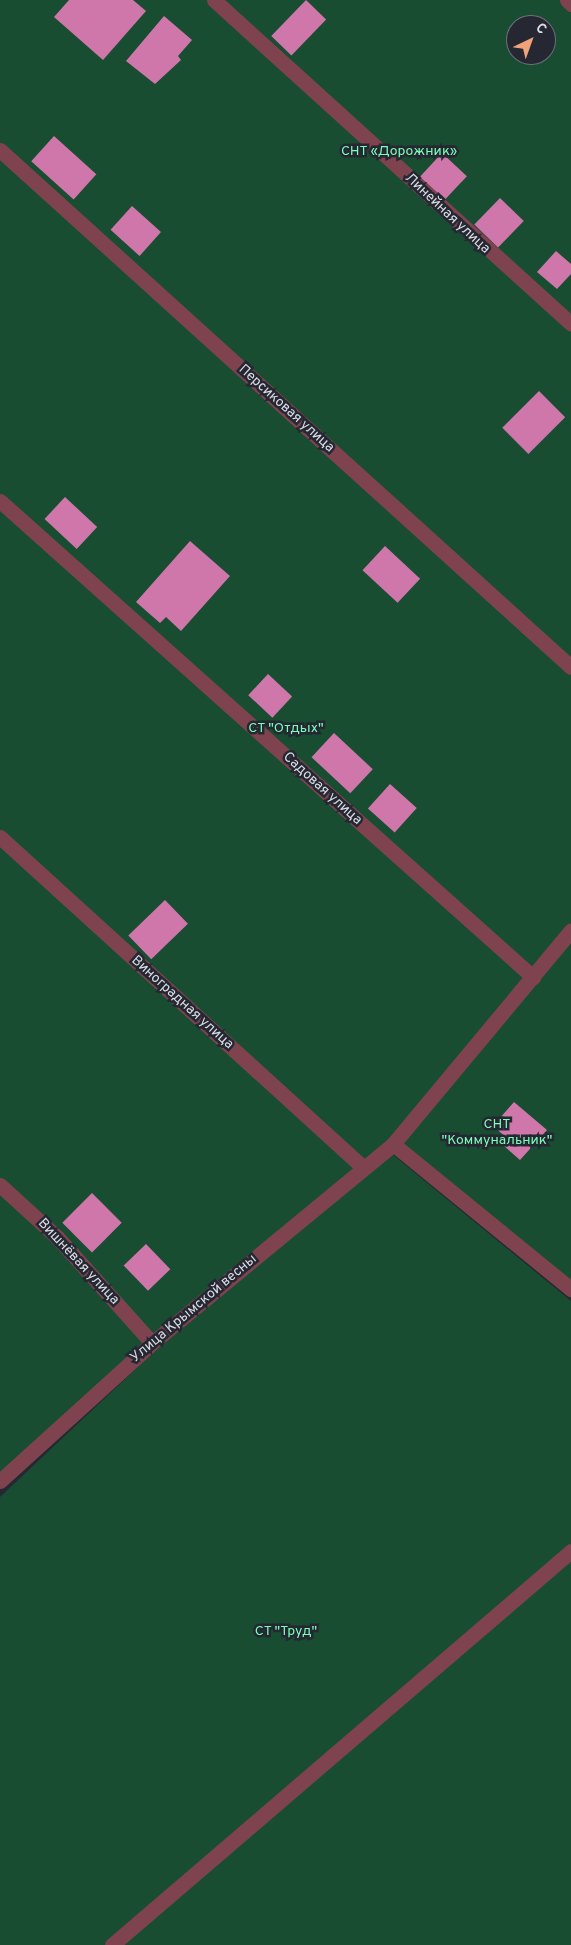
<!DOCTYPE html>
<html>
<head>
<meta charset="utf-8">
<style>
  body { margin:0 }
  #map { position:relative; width:571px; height:1945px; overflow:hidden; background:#252832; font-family:Overpass,sans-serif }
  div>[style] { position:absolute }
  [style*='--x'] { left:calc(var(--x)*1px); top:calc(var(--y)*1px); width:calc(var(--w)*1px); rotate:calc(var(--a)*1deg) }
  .green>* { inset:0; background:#194d32 }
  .building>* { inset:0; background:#cf77ab; transform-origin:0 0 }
  .service>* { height:15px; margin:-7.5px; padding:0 7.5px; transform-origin:7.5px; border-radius:7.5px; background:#7f4350 }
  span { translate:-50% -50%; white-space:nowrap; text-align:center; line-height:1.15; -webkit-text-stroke:5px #252832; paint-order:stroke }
  .park-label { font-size:14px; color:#78feb5 }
  .street-label { font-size:14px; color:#dadce3 }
  .north { position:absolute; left:506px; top:15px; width:50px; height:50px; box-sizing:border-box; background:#252832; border:1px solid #6d7079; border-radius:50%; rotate:42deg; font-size:14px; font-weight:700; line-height:20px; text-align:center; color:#dadce3 }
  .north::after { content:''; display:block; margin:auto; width:18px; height:22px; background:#f0a279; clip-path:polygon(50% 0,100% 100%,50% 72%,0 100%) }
</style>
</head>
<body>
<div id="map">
  <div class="green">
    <i style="clip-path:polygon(evenodd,0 0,571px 0,571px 1289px,393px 1144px,0 1481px,0 0,516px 25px,546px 25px,546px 55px,516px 55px,516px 25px)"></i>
    <i style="clip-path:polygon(392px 1154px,571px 1301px,571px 1945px,0 1945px,0 1497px,156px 1350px)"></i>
  </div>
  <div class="building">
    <i style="clip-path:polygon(69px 0,133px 0,146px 11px,103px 60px,54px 17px)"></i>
    <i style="left:306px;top:0;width:28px;height:50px;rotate:44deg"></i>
    <i style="clip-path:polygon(164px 16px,192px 40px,178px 56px,181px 60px,155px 84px,126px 61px)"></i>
    <i style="left:54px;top:136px;width:57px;height:34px;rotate:42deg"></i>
    <i style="left:442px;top:153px;width:34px;height:33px;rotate:43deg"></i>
    <i style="left:500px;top:198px;width:33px;height:37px;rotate:44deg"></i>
    <i style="left:132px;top:206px;width:39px;height:32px;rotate:42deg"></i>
    <i style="clip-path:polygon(556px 251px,571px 264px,571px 274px,557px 289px,537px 272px)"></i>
    <i style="left:539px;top:391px;width:37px;height:52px;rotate:45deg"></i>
    <i style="left:65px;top:497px;width:44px;height:30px;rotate:43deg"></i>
    <i style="clip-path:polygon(190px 541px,230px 576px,181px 631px,166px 617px,160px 623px,136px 602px)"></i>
    <i style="left:385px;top:546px;width:48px;height:33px;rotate:43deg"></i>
    <i style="left:268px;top:674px;width:33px;height:29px;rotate:43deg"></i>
    <i style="left:334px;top:733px;width:53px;height:33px;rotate:43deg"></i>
    <i style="left:390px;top:784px;width:36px;height:33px;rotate:42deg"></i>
    <i style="left:165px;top:900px;width:33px;height:51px;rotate:46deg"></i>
    <i style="clip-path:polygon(514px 1102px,547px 1130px,520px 1160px,503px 1145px,508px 1139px,493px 1126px)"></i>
    <i style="left:92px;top:1193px;width:42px;height:42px;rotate:45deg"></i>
    <i style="left:146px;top:1244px;width:35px;height:31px;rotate:46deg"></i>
  </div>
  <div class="service">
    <i style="--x:214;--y:0;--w:482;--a:42.2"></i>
    <i style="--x:567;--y:0;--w:6;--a:45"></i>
    <i style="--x:0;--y:150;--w:770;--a:42.16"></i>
    <i style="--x:0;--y:501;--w:715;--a:41.77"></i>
    <i style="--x:0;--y:837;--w:492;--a:42.3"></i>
    <i style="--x:393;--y:1144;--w:230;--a:39.2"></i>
    <i style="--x:0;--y:1185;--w:77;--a:42.4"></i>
    <i style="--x:57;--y:1237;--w:142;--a:48.1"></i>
    <i style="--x:0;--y:1481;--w:205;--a:-42.2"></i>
    <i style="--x:152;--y:1343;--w:313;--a:-39.5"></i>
    <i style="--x:393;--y:1144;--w:278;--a:-50.2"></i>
    <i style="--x:112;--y:1945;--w:605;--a:-40.64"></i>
  </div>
  <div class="park-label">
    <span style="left:399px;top:152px">СНТ «Дорожник»</span>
    <span style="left:286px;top:729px">СТ "Отдых"</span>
    <span style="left:497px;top:1133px">СНТ<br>"Коммунальник"</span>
    <span style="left:286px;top:1632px">СТ "Труд"</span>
  </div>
  <div class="street-label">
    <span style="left:447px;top:214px;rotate:43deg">Линейная улица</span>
    <span style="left:286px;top:409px;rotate:42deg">Персиковая улица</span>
    <span style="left:322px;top:789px;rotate:42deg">Садовая улица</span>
    <span style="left:182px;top:1003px;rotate:42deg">Виноградная улица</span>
    <span style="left:78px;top:1262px;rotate:47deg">Вишнёвая улица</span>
    <span style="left:194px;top:1309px;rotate:-40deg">Улица Крымской весны</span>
  </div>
  <div class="north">С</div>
</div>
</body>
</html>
